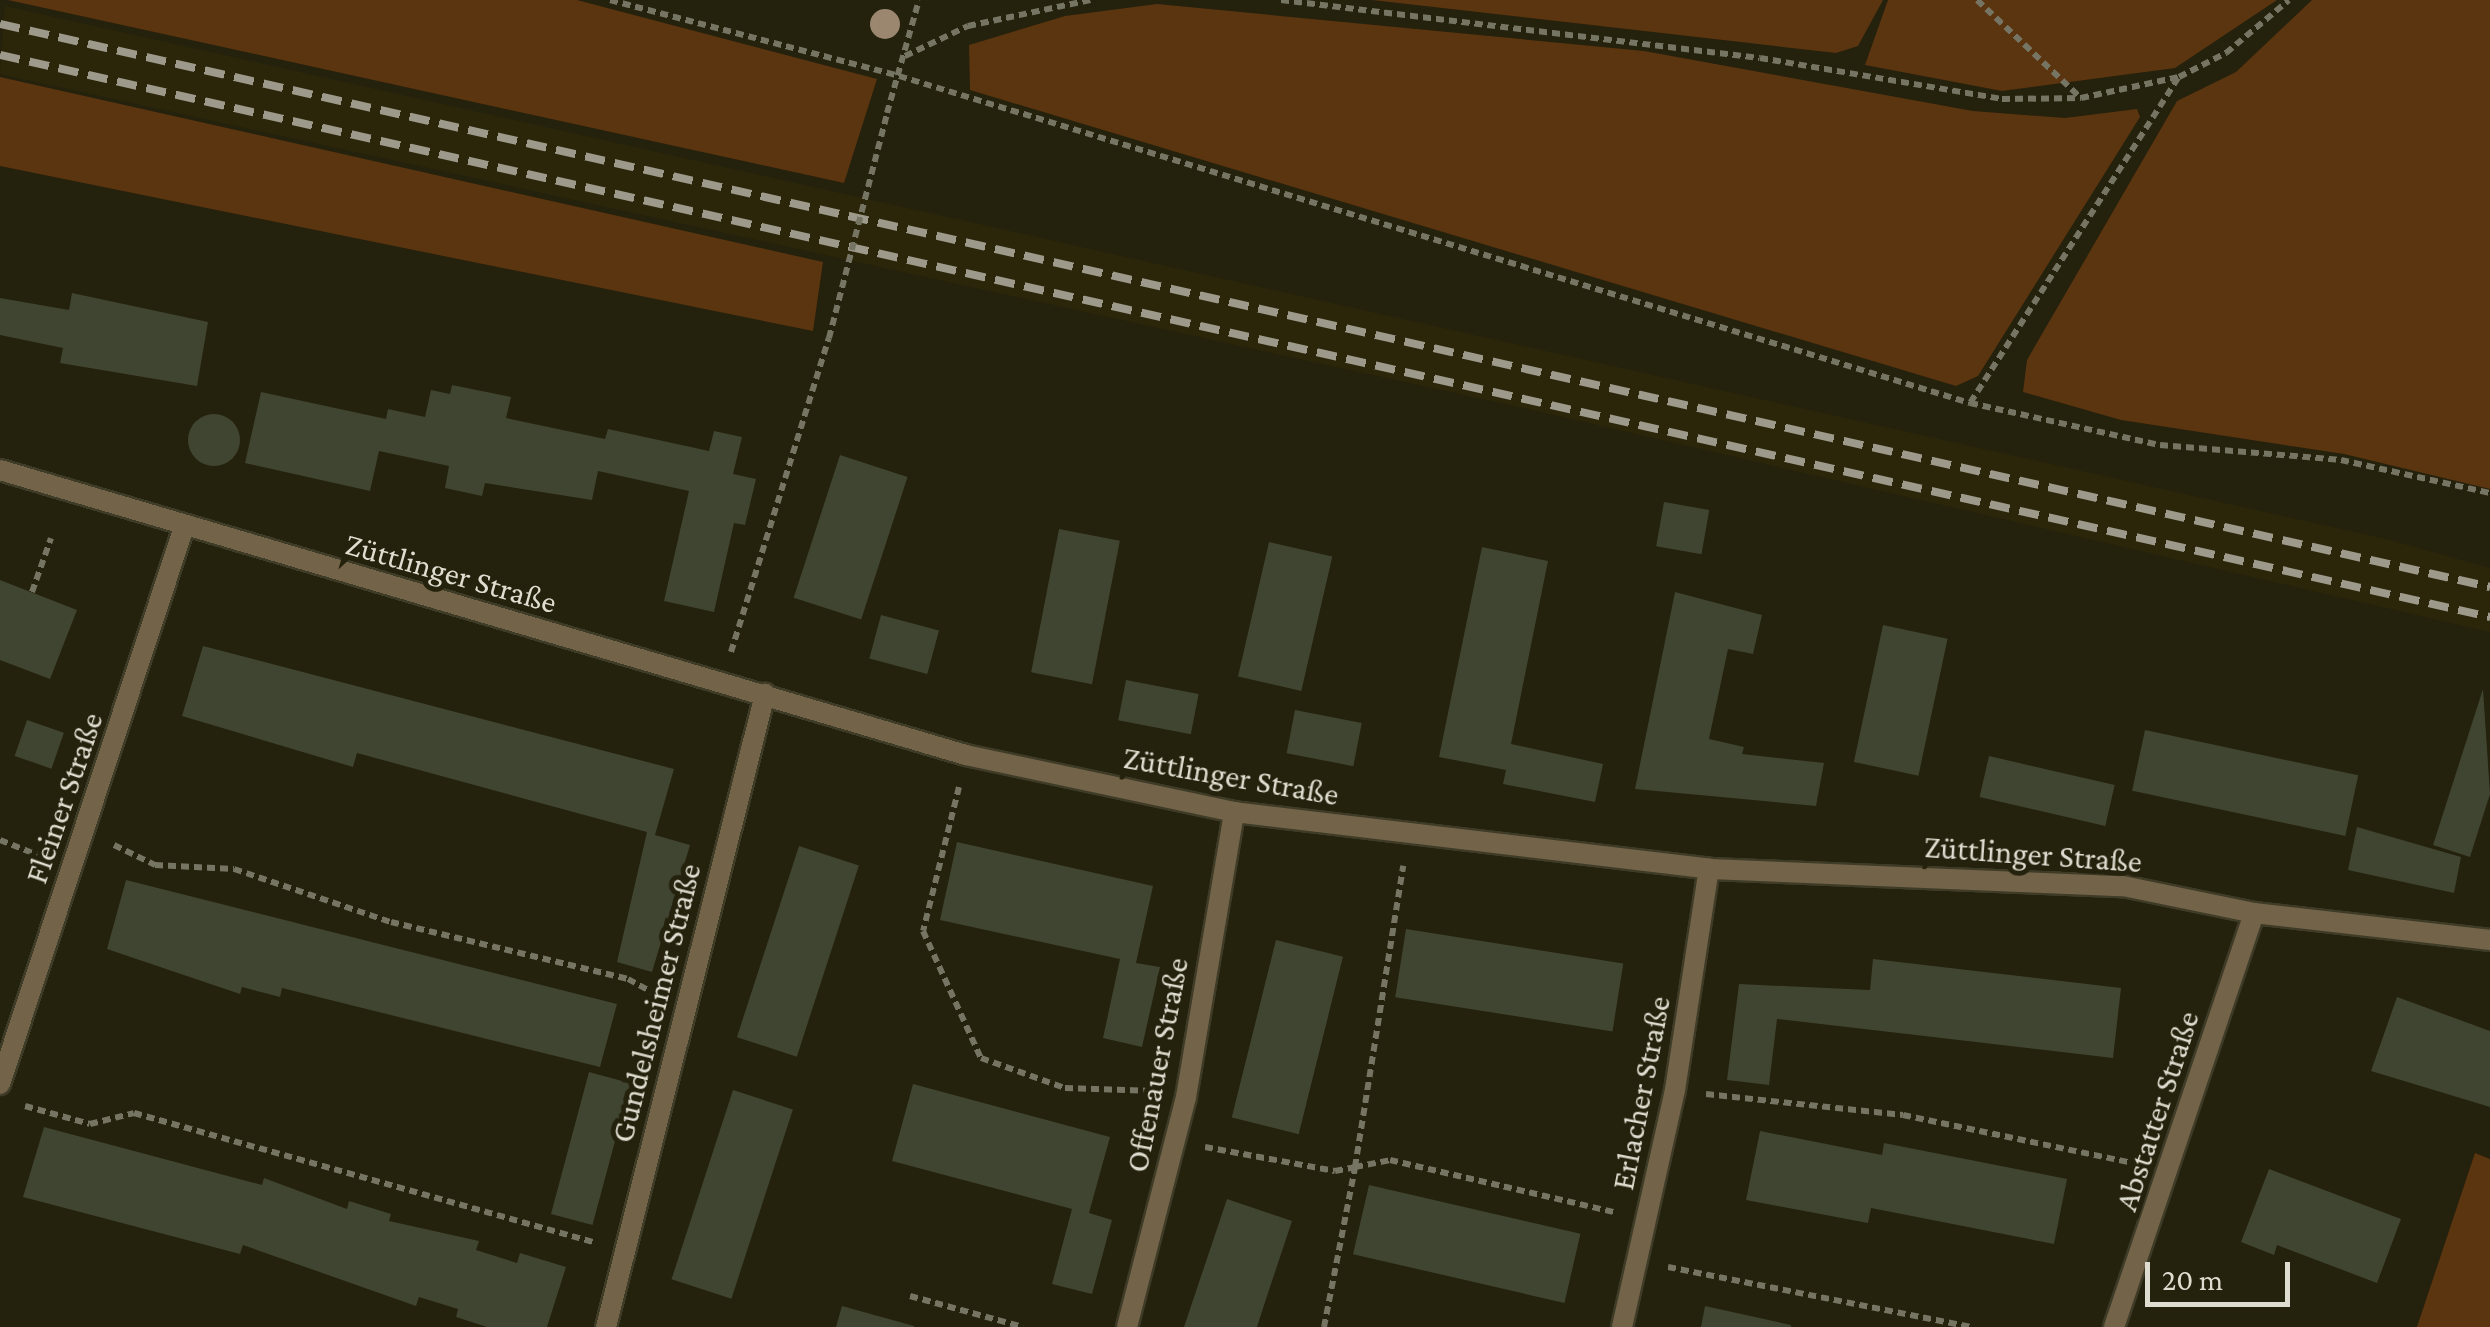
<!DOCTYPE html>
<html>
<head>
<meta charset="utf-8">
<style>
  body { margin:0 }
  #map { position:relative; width:2490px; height:1327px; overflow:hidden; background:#24210c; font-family:"Crimson Pro",serif }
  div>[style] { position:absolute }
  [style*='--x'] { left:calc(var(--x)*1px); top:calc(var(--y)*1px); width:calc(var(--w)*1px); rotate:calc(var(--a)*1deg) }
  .built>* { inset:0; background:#2b260a }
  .green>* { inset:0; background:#5b3410 }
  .building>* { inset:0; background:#404531; transform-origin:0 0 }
  .round { border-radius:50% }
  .path>* { height:6px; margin-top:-3px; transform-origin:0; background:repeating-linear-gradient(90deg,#767462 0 8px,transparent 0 13px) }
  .roads { filter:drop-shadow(2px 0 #3e3b27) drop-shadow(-2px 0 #3e3b27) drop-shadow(0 2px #3e3b27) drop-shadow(0 -2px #3e3b27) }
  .minor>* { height:20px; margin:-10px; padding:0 10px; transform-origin:10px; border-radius:10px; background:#736348 }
  .rail>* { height:8px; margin-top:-4px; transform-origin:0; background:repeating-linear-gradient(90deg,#9d9a8b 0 20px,transparent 0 30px) }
  .path-bridge>* { height:6px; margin-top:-3px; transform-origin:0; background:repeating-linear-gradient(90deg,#767462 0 8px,transparent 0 13px) }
  .trees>* { width:30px; height:30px; margin:-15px; border-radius:50%; background:#9b876f }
  span { translate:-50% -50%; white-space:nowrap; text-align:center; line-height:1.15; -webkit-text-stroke:10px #24210c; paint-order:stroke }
  .street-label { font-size:32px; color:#dfddd0 }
  .scale { position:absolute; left:2145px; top:1262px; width:145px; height:45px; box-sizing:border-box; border:5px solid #dfddd0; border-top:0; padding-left:12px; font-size:30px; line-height:35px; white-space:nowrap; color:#dfddd0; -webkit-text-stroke:8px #24210c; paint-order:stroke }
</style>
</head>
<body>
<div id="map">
  <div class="built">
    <i style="clip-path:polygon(5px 6px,2390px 540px,2490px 568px,2490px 632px,1537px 411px,0 74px)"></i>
  </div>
  <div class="green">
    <i style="clip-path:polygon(8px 0,577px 0,877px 79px,844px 183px)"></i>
    <i style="clip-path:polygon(1372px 0,1883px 0,1858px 46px,1836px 53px)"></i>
    <i style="clip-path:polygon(1888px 0,2277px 0,2175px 68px,2002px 91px,1865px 65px)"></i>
    <i style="clip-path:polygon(2312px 0,2490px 0,2490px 489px,2344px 454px,2121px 420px,2023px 392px,2027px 360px,2177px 101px,2236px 72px)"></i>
    <i style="clip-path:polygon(1157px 4px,1644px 51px,1973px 111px,2065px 118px,2137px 109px,2140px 117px,1978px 376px,1956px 386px,970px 90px,969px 45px,1065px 16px)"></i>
    <i style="clip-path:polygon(0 77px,823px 262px,813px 331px,0 166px)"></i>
    <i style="clip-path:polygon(2475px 1153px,2490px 1159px,2490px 1327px,2417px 1327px)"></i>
  </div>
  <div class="building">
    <i style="clip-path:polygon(72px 293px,208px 322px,197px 386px,60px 363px,63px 348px,0 335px,0 298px,69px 310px)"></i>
    <i style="clip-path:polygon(452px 385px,511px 397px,506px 418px,605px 439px,608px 429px,709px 451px,714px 431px,742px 437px,733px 474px,756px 479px,745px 525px,734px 523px,714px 612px,664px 601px,689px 491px,598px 471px,592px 500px,485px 483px,482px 496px,445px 488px,449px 466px,379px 451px,370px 491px,245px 463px,261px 392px,386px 419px,388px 409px,425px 417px,431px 390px,450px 394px)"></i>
    <i class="round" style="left:188px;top:414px;width:52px;height:52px"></i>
    <i style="left:840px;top:455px;width:71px;height:150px;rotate:18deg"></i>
    <i style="left:1664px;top:502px;width:46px;height:45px;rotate:10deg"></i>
    <i style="left:1059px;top:529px;width:62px;height:146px;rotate:11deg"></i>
    <i style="left:1269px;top:542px;width:65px;height:138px;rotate:13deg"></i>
    <i style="clip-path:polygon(1482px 547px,1548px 561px,1511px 744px,1603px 764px,1595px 802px,1503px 784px,1506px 770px,1439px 757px)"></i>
    <i style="clip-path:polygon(0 580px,77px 610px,50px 679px,0 660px)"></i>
    <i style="clip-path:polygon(1675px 592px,1762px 615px,1753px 654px,1728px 649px,1709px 739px,1744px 747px,1742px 754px,1824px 763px,1816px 806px,1635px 789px)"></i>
    <i style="left:881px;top:615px;width:60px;height:45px;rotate:15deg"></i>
    <i style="left:1883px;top:625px;width:66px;height:140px;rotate:12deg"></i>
    <i style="clip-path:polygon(203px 646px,674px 769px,655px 835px,690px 845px,652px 972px,617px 962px,647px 832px,357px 753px,353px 767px,182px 716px)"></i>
    <i style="left:1126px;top:680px;width:74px;height:41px;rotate:11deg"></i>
    <i style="clip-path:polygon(2483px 689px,2490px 794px,2470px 857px,2433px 845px)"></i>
    <i style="left:1295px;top:710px;width:68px;height:44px;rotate:11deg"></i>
    <i style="left:27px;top:720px;width:39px;height:38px;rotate:19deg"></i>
    <i style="left:2145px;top:730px;width:218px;height:62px;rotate:12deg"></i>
    <i style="left:1989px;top:756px;width:129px;height:42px;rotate:13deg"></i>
    <i style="clip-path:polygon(2357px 827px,2461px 857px,2454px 893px,2348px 870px)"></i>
    <i style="clip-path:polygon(957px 842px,1153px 886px,1136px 963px,1160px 967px,1142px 1047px,1103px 1038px,1120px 959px,940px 920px)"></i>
    <i style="left:799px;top:846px;width:63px;height:201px;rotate:18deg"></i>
    <i style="clip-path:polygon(126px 880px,617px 1004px,600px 1067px,282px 988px,280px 997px,242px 987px,240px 994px,107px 949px)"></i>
    <i style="left:1406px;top:929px;width:220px;height:69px;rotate:9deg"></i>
    <i style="left:1276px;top:940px;width:69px;height:183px;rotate:14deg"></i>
    <i style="clip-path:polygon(1873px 959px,2121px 988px,2113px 1058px,1777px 1019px,1769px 1085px,1727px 1080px,1739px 984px,1870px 990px)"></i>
    <i style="clip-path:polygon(2397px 997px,2490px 1031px,2490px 1107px,2371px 1071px)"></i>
    <i style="left:589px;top:1072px;width:43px;height:147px;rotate:15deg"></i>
    <i style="clip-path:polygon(913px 1084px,1110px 1137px,1089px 1213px,1112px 1220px,1092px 1294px,1052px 1284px,1072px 1209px,892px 1161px)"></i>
    <i style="left:733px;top:1090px;width:63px;height:199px;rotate:18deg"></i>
    <i style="clip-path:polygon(44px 1127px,262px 1185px,264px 1178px,347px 1209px,349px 1201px,391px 1214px,389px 1221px,479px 1241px,476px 1250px,517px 1263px,520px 1253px,566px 1267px,547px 1327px,487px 1327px,456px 1317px,458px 1309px,419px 1297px,416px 1306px,243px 1245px,240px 1254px,23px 1197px)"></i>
    <i style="clip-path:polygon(1760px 1131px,1882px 1155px,1884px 1143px,2067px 1179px,2054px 1244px,1871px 1208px,1868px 1223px,1746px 1200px)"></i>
    <i style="clip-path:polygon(2269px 1169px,2401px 1219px,2377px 1283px,2277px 1245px,2274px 1255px,2241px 1242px)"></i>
    <i style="left:1369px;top:1185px;width:217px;height:71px;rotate:13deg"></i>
    <i style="clip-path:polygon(1227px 1199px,1292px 1221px,1267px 1296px,1257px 1327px,1184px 1327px)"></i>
    <i style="clip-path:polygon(842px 1306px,914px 1326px,914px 1327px,836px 1327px)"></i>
    <i style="clip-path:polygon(1705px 1306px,1791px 1325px,1791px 1327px,1701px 1327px)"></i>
  </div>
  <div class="path">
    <i style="--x:610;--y:0;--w:299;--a:14.7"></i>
    <i style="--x:899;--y:76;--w:1120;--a:16.98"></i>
    <i style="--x:1281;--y:0;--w:482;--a:6.9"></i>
    <i style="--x:1760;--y:58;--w:245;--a:9.6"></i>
    <i style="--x:2002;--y:99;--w:79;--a:-0.7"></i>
    <i style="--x:2081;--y:98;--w:100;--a:-12.1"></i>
    <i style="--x:2179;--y:77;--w:53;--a:-27.1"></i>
    <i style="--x:2226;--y:53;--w:82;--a:-40.1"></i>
    <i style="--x:1977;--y:0;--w:143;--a:43.3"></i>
    <i style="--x:905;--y:56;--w:70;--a:-25.5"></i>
    <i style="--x:968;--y:26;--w:125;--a:-12"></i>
    <i style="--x:2178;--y:78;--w:386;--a:122.6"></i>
    <i style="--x:1970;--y:403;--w:195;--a:12.5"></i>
    <i style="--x:2160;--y:445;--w:182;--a:4.7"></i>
    <i style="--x:2341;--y:460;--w:153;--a:12.5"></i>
    <i style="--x:887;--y:113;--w:117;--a:-74.2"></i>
    <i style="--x:32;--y:592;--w:57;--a:-70.6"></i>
    <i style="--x:731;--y:652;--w:329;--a:-72.7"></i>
    <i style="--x:959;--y:787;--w:148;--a:104"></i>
    <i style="--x:923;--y:931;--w:140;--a:65.5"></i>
    <i style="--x:981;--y:1058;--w:89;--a:19.7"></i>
    <i style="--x:1065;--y:1088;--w:90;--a:1.9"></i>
    <i style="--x:0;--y:840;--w:46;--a:21.6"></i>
    <i style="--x:114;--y:845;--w:46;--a:26"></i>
    <i style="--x:155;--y:865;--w:79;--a:2.9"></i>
    <i style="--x:234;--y:869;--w:166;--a:18.7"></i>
    <i style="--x:391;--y:922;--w:244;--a:13.5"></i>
    <i style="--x:628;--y:979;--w:33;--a:29"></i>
    <i style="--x:1706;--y:1094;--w:198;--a:6.1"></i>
    <i style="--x:1903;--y:1115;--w:239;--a:11.8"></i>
    <i style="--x:25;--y:1106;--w:67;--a:15.5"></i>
    <i style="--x:90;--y:1124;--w:45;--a:-14"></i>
    <i style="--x:134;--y:1113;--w:480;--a:15.7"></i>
    <i style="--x:1205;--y:1147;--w:132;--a:10.5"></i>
    <i style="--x:1335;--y:1171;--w:20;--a:-11"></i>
    <i style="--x:1355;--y:1167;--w:305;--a:-80.9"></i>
    <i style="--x:1668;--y:1267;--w:309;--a:11.2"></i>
    <i style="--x:910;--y:1296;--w:117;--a:15.3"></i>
    <i style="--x:1324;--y:1327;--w:163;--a:-79"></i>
    <i style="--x:1355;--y:1167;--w:36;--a:-11"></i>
    <i style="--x:1390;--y:1160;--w:230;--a:13.1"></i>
  </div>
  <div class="roads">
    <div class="minor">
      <i style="--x:0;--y:470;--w:1007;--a:16.44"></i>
      <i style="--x:966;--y:755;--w:274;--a:12"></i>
      <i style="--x:1234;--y:812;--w:478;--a:6.8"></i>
      <i style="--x:1709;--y:869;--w:414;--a:2.4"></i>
      <i style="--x:2123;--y:886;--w:134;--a:11.6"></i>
      <i style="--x:2254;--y:913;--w:238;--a:6.5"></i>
      <i style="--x:0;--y:1084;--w:583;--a:-71.72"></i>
      <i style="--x:606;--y:1327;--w:653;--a:-75.9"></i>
      <i style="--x:1127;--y:1327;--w:237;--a:-75.6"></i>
      <i style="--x:1186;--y:1097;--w:289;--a:-80.4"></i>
      <i style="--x:1622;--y:1327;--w:243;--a:-77.4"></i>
      <i style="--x:1675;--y:1090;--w:224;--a:-81.3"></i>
      <i style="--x:2114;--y:1327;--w:437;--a:-71.3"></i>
    </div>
  </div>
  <div class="rail">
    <i style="--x:0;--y:24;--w:2553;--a:12.74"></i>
    <i style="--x:0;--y:55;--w:2553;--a:12.72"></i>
  </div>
  <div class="path-bridge">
    <i style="--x:829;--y:338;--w:232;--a:-75.5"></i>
  </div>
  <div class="trees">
    <i style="left:885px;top:24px"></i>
  </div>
  <div class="street-label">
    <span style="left:451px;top:573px;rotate:16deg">Züttlinger Straße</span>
    <span style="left:1231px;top:776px;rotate:10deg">Züttlinger Straße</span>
    <span style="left:64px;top:798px;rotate:-71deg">Fleiner Straße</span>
    <span style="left:2033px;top:854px;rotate:4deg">Züttlinger Straße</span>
    <span style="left:656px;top:1003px;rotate:-76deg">Gundelsheimer Straße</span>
    <span style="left:1157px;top:1065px;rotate:-79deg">Offenauer Straße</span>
    <span style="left:1641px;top:1093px;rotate:-79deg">Erlacher Straße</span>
    <span style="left:2157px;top:1111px;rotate:-72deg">Abstatter Straße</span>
  </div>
  <div class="scale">20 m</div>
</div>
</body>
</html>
